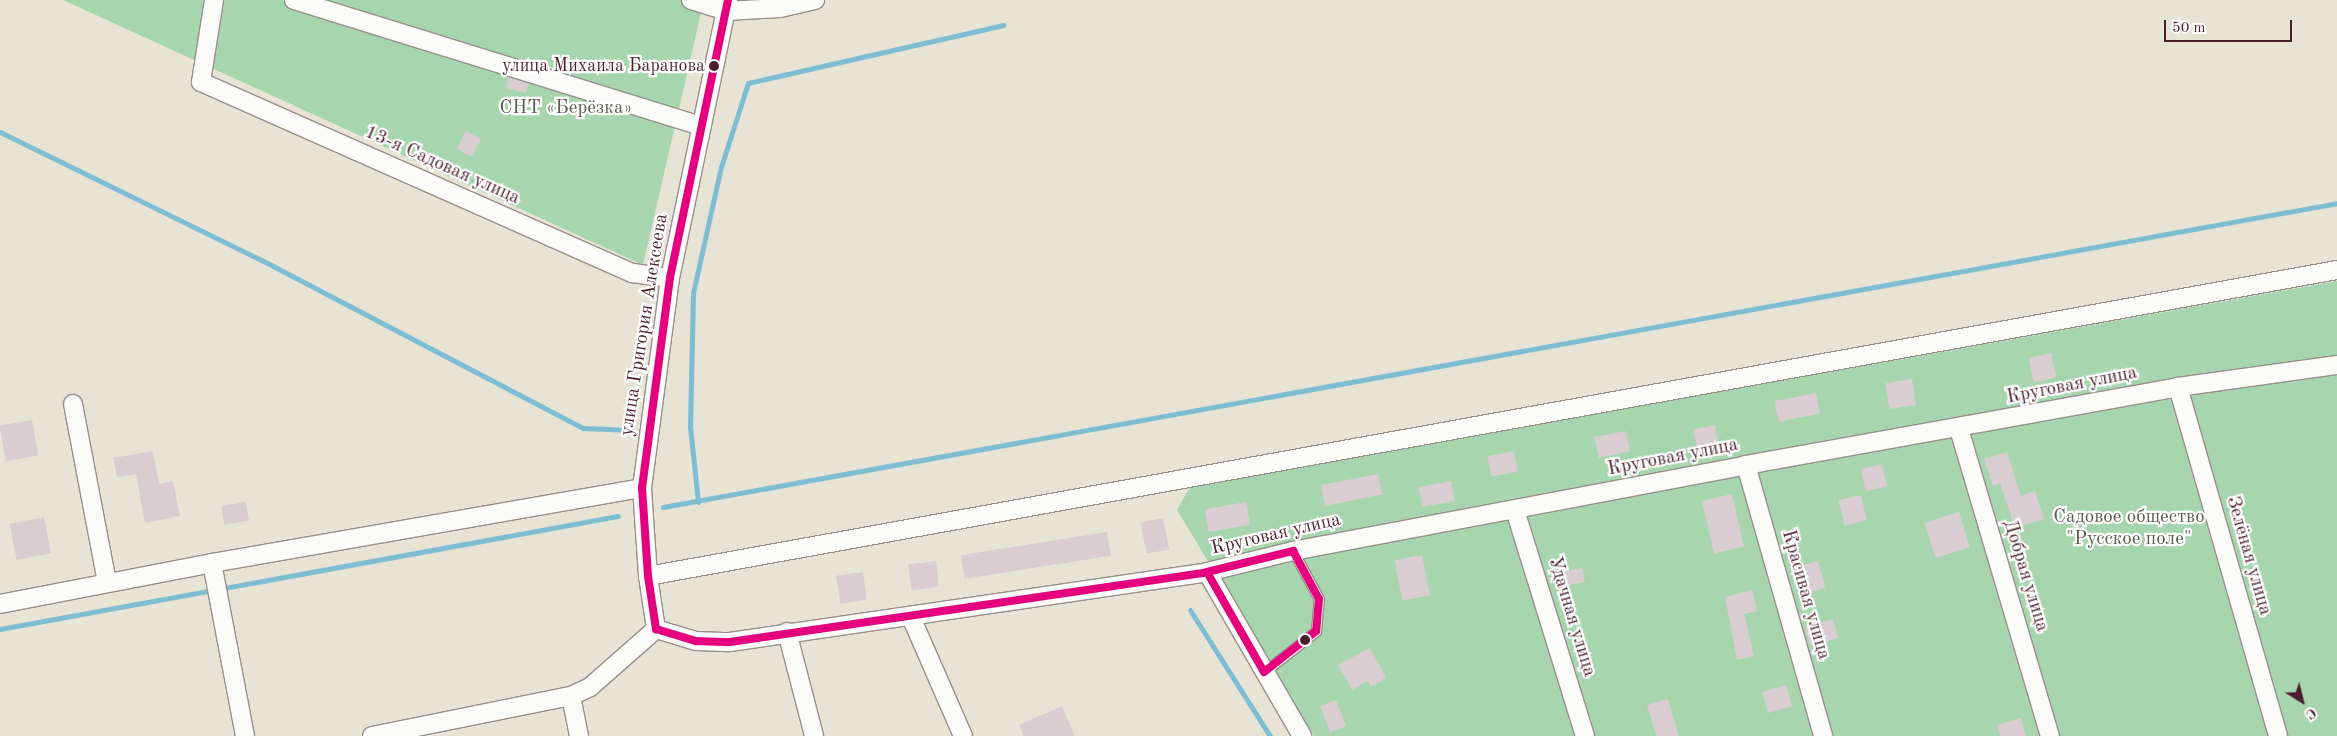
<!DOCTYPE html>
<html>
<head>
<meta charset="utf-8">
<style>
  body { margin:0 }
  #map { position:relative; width:2337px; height:736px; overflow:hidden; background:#e7e4d6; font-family:"Old Standard TT",serif }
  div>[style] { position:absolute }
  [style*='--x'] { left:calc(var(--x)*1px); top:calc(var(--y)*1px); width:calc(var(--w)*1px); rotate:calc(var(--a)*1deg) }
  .green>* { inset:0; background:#a6d5ae }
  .stream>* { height:5px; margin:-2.5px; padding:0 2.5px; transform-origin:2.5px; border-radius:2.5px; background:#7fbed2 }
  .building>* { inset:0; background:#d9cdd2; transform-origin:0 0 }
  .roads { filter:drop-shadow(1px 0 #988f8a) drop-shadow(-1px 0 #988f8a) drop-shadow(0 1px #988f8a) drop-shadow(0 -1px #988f8a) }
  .lane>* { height:9px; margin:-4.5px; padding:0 4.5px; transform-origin:4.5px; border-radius:4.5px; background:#fbfbf9 }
  .street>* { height:18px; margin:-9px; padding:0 9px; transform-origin:9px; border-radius:9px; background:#fbfbf9 }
  .bus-1>* { height:8px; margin:-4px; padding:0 4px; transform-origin:4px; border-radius:4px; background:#e5007d }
  .dots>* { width:14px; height:14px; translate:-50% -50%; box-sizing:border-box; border:2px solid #fff; border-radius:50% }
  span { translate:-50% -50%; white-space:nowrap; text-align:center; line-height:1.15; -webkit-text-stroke:4.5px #fff; paint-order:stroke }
  .bus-label { font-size:18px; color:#4a1f2b }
  .right { translate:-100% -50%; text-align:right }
  .park-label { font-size:19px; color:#575a4e }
  .street-label { font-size:19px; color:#4a1f2b }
  .north { position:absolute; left:2277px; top:676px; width:50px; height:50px; -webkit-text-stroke:4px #fff; paint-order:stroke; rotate:144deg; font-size:14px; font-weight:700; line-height:20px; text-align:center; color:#4a1f2b }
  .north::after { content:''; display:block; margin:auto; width:18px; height:22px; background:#4a1f2b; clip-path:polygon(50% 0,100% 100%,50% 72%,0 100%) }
  .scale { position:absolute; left:2164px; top:20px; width:128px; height:22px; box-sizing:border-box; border:2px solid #4a1f2b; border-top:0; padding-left:6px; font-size:15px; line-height:18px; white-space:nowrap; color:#4a1f2b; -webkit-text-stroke:4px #fff; paint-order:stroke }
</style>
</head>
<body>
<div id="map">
  <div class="green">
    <i style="clip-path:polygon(63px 0,704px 0,643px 265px)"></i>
    <i style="clip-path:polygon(2337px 281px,2337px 736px,1314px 736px,1177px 510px,1190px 487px)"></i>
  </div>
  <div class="stream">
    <i style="--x:0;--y:132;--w:304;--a:26.1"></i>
    <i style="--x:273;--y:266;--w:350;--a:27.6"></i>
    <i style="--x:583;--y:428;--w:49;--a:2.3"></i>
    <i style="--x:698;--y:502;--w:76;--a:-96"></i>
    <i style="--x:690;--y:426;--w:133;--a:-88.7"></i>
    <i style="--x:693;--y:293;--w:129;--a:-77.5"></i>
    <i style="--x:721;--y:167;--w:88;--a:-72.2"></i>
    <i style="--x:748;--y:83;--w:262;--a:-12.8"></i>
    <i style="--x:663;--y:507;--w:1701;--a:-10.29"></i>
    <i style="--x:1190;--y:610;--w:149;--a:57.6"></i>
    <i style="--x:0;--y:629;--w:628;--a:-10.36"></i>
  </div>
  <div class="building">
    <i style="clip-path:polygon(508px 77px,529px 84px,526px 93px,506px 88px)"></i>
    <i style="left:466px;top:131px;width:17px;height:20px;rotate:28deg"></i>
    <i style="left:2051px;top:353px;width:25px;height:23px;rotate:78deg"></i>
    <i style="left:1912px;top:379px;width:26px;height:27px;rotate:81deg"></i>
    <i style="left:1816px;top:393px;width:21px;height:42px;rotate:79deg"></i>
    <i style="left:32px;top:420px;width:36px;height:33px;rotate:80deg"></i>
    <i style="left:1715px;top:425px;width:21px;height:22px;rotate:79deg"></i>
    <i style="left:1626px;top:431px;width:21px;height:32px;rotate:79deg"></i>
    <i style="clip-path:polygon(153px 451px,159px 484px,173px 481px,180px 516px,145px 523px,136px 474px,117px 477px,113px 458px)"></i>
    <i style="left:1514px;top:451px;width:21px;height:27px;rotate:79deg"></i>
    <i style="clip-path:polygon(2007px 452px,2021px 496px,2035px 491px,2044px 519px,2015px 528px,2000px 483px,1993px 486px,1984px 459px)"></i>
    <i style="left:1882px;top:464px;width:23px;height:22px;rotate:77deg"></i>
    <i style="left:1378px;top:474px;width:21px;height:58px;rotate:79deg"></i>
    <i style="left:1451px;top:481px;width:20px;height:33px;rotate:79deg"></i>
    <i style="left:1732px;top:494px;width:54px;height:31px;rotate:77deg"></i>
    <i style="left:1861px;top:495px;width:26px;height:23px;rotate:77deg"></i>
    <i style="left:246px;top:502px;width:19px;height:25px;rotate:81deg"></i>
    <i style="left:1246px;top:502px;width:23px;height:42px;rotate:80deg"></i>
    <i style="left:1959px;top:512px;width:37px;height:36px;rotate:73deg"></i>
    <i style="left:44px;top:517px;width:37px;height:35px;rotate:79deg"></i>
    <i style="left:1163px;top:518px;width:32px;height:23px;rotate:79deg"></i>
    <i style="left:1107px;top:532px;width:24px;height:148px;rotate:81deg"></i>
    <i style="left:1422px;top:555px;width:41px;height:28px;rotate:79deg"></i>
    <i style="left:936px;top:561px;width:26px;height:28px;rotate:83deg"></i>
    <i style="left:1818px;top:561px;width:28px;height:25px;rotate:75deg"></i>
    <i style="left:1582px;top:568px;width:14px;height:21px;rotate:78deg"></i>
    <i style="left:863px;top:572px;width:28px;height:27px;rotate:82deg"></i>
    <i style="clip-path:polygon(1752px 590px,1757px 611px,1744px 614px,1754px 656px,1737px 660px,1725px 597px)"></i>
    <i style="left:1833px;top:619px;width:20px;height:29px;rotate:75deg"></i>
    <i style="clip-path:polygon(1370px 648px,1386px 678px,1371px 687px,1368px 681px,1352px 690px,1338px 665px)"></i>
    <i style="left:1786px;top:685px;width:22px;height:25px;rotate:74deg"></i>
    <i style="clip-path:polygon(1668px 699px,1679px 736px,1656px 736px,1647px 705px)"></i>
    <i style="left:1336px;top:700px;width:28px;height:17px;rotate:69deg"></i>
    <i style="clip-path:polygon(1062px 706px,1075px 736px,1024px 736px,1019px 725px)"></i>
    <i style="clip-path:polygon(2021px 718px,2026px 736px,2000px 736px,1997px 725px)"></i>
  </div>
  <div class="roads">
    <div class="lane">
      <i style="--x:1264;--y:672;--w:66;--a:-38.3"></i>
      <i style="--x:1316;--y:631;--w:32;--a:-85"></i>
      <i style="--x:1319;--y:599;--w:55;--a:-118.4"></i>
    </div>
    <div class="street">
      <i style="--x:214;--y:0;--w:83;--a:99"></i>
      <i style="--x:201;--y:82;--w:472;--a:23.9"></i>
      <i style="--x:633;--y:273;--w:37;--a:8"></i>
      <i style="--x:294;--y:0;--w:427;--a:17.2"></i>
      <i style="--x:691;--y:0;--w:37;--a:17"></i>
      <i style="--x:726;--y:11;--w:54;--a:-3.2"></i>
      <i style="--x:780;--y:8;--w:36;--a:-13"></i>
      <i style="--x:2178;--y:387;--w:363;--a:74"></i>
      <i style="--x:73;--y:404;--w:182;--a:79.2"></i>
      <i style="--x:1959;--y:429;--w:320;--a:73.5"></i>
      <i style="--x:1746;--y:465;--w:282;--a:74.1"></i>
      <i style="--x:1515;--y:510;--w:237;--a:72.8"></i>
      <i style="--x:212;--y:563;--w:176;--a:79.2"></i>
      <i style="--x:1207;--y:572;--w:190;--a:59.9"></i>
      <i style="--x:648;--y:576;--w:1716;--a:-10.27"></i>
      <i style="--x:0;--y:604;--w:216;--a:-10.9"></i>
      <i style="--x:212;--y:563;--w:436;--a:-9.9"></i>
      <i style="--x:911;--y:617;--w:130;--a:66.4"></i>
      <i style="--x:656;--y:629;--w:42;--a:16.7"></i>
      <i style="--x:696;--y:641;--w:34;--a:2"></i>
      <i style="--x:730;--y:642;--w:482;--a:-8.3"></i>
      <i style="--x:1207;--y:572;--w:89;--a:-13.7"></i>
      <i style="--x:1293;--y:551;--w:461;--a:-10.7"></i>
      <i style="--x:1746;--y:465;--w:439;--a:-10.2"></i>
      <i style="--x:2178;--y:387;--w:161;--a:-7.9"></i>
      <i style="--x:656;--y:629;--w:54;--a:-98.6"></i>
      <i style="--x:648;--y:576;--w:88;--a:-93.9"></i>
      <i style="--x:642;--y:488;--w:212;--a:-82.4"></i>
      <i style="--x:670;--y:278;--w:284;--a:-78.2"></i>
      <i style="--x:787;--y:632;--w:107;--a:75.4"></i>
      <i style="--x:571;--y:696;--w:41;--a:78.7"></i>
      <i style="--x:372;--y:736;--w:203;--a:-11.4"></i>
      <i style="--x:571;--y:696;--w:21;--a:-25"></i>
      <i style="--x:590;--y:687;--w:88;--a:-41.3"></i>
    </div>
  </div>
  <div class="bus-1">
    <i style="--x:728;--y:0;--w:284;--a:101.8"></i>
    <i style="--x:670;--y:278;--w:212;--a:97.6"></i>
    <i style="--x:642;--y:488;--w:88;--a:86.1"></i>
    <i style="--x:648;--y:576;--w:54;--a:81.4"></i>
    <i style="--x:656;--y:629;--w:42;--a:16.7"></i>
    <i style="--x:696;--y:641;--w:34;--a:2"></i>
    <i style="--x:730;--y:642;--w:482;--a:-8.3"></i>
    <i style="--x:1293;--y:551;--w:55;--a:61.6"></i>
    <i style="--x:1319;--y:599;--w:32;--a:95"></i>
    <i style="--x:1316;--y:631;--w:66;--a:141.7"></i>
    <i style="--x:1264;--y:672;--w:115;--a:-119.7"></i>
    <i style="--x:1207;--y:572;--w:89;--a:-13.7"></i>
  </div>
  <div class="dots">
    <i style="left:714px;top:66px;background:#4a1f2b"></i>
    <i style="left:1305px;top:640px;background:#4a1f2b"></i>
  </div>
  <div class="bus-label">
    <span class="right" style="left:705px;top:66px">улица Михаила Баранова</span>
  </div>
  <div class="park-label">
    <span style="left:566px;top:109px">СНТ «Берёзка»</span>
    <span style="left:2129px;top:529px">Садовое общество<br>"Русское поле"</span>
  </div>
  <div class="street-label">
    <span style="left:442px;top:166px;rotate:24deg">13-я Садовая улица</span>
    <span style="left:645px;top:325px;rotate:-81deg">улица Григория Алексеева</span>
    <span style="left:2072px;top:386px;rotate:-11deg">Круговая улица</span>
    <span style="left:1673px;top:458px;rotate:-11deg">Круговая улица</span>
    <span style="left:1276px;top:535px;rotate:-13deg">Круговая улица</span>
    <span style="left:2248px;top:556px;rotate:74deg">Зелёная улица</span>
    <span style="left:2025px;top:576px;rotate:73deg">Добрая улица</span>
    <span style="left:1805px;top:595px;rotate:74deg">Красивая улица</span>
    <span style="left:1571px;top:617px;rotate:73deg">Удачная улица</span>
  </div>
  <div class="north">С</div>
  <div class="scale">50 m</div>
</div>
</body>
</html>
